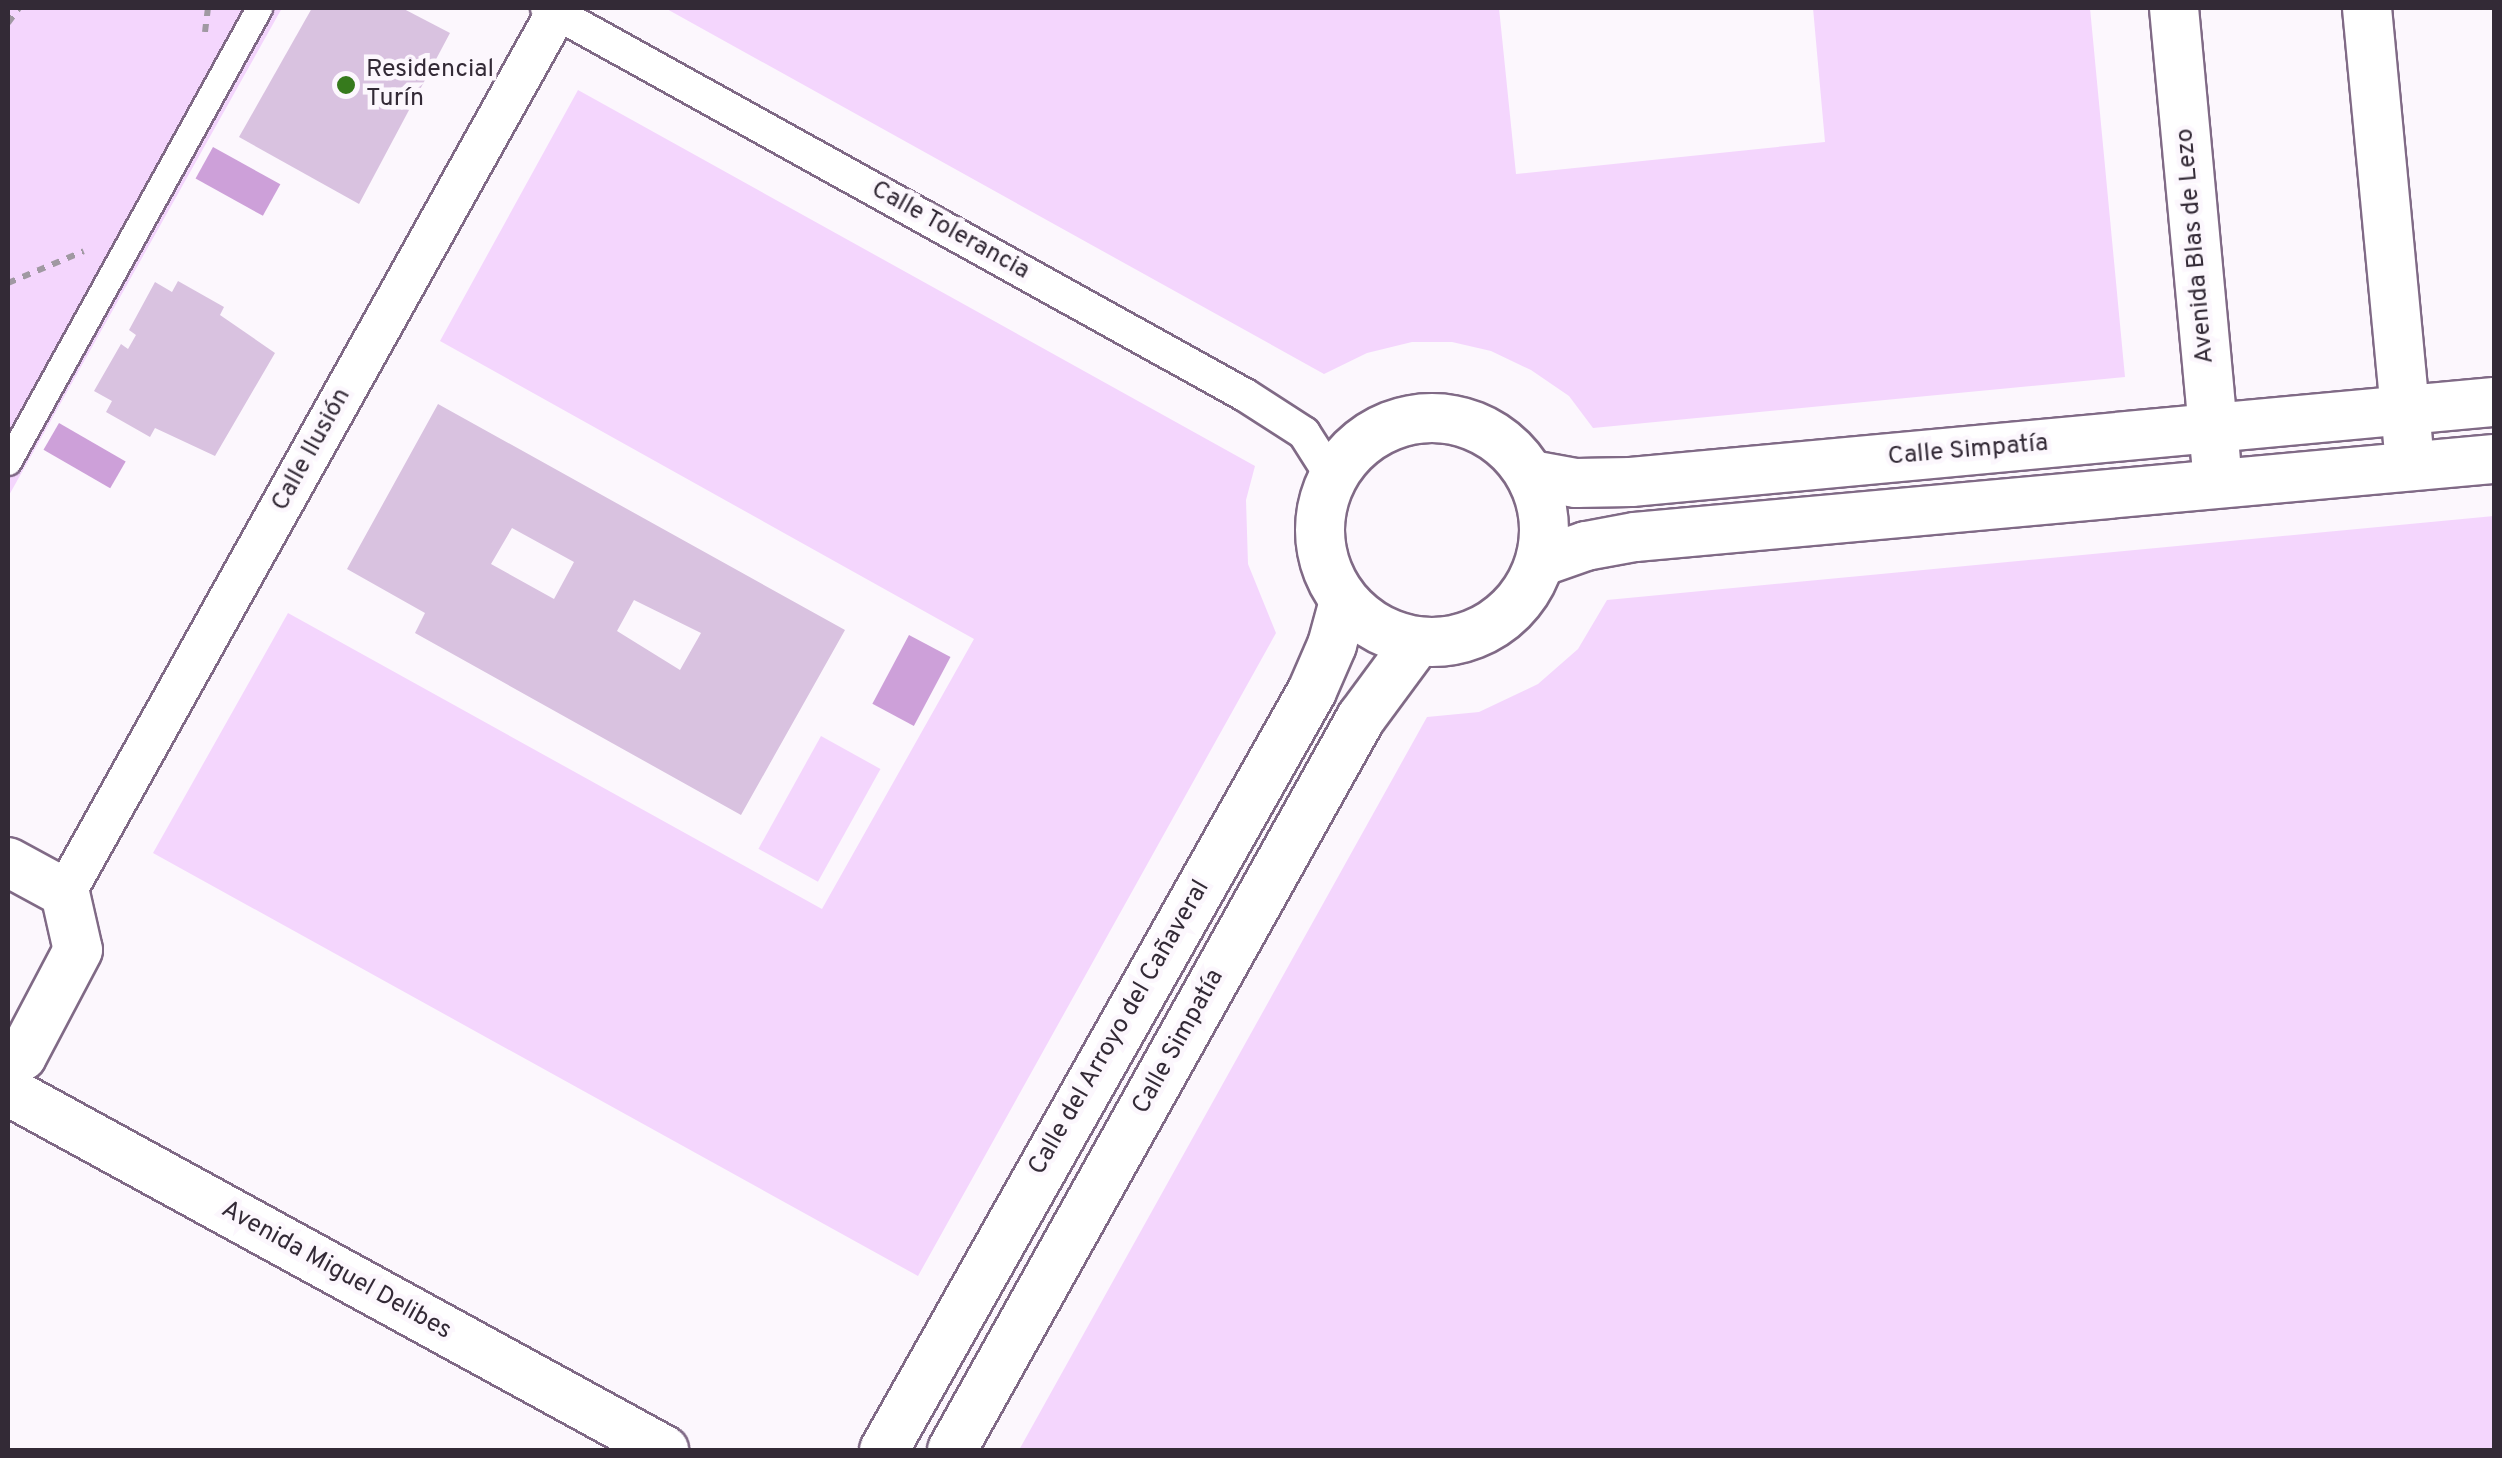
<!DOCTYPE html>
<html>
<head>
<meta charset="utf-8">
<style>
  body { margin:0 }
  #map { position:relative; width:2502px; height:1458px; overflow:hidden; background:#fcf7fd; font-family:Overpass,sans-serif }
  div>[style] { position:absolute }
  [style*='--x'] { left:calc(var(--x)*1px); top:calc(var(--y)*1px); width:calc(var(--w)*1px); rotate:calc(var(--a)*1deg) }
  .green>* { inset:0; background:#f4d6fd; transform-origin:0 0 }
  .water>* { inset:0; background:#cda0d9; transform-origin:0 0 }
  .building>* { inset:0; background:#d9c2e0 }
  .path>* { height:6px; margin-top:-3px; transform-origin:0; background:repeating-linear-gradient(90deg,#a099a2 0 8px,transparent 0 16px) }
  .roads { filter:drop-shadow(2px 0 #806a86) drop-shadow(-2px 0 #806a86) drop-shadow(0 2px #806a86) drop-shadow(0 -2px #806a86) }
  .pedestrian>* { height:25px; margin:-12.5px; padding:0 12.5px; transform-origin:12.5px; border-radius:12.5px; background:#fff }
  .minor>* { height:32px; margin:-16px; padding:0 16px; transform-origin:16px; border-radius:16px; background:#fff }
  .tertiary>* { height:40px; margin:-20px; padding:0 20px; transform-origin:20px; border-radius:20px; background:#fff }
  .secondary>* { height:48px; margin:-24px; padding:0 24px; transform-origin:24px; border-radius:24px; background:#fff }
  .secondary>.ring { margin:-24px; padding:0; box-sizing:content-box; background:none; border:48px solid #fff; border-radius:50% }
  .dots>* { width:28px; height:28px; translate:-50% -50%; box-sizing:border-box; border:5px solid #fcf7fd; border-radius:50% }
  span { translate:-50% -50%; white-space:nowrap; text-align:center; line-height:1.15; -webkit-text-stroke:9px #fcf7fd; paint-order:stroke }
  .poi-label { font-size:25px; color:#332a36 }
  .left { translate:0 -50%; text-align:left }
  .street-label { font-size:25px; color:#332a36 }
  .frame { position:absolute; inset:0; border:10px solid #332a36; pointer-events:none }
</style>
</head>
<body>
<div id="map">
  <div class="green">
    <i style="clip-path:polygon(8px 8px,282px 8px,8px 497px)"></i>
    <i style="clip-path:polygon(665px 8px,1499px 8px,1516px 174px,1825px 142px,1813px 8px,2090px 8px,2125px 377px,1593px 428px,1569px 396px,1531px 370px,1491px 351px,1452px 342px,1412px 342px,1367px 353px,1324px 374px)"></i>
    <i style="clip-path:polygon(578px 90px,1255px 466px,1246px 500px,1248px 564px,1276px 633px,918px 1276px,153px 853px,288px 613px,822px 909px,974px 639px,440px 341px)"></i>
    <i style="clip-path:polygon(2494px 516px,2494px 1450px,1019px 1450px,1427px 717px,1479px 712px,1538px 684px,1578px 649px,1607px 600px)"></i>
    <i style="left:821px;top:736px;width:68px;height:129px;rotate:29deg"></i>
  </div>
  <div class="water">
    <i style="left:213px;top:147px;width:77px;height:36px;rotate:29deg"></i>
    <i style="left:59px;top:423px;width:77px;height:31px;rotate:30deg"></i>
    <i style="left:909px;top:635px;width:47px;height:78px;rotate:28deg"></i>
  </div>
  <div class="building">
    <i style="clip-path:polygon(312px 8px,402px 8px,450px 33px,359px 204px,239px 137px)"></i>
    <i style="clip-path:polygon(178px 281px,224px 307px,220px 315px,275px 353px,215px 456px,155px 428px,150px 437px,106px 412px,112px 401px,94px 391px,121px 344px,128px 349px,136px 335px,129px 330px,155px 282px,172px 292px)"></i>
    <i style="clip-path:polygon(evenodd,438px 404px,845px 630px,741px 815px,415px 633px,425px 613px,347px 569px,438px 404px,512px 528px,574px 562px,554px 599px,491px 564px,512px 528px,438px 404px,634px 600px,701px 633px,680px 670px,617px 631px,634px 600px)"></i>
  </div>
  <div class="path">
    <i style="--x:8;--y:23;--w:19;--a:-54"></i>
    <i style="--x:205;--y:32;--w:24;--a:-83"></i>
    <i style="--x:8;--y:283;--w:82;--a:-22.8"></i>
  </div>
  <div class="roads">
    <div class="pedestrian">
      <i style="--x:8;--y:462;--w:519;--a:-61.06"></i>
    </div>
    <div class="minor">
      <i style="--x:547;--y:8;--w:798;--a:29.01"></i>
      <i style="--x:1245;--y:395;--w:70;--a:32.8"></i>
      <i style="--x:1304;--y:433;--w:52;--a:57.5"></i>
    </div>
    <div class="tertiary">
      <i style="--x:65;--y:893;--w:1014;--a:-60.83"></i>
    </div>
    <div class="secondary">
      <i style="--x:2174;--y:8;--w:456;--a:84.7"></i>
      <i style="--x:2367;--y:8;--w:436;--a:84.6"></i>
      <i class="ring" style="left:1320px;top:418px;width:176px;height:176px"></i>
      <i style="--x:1531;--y:475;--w:46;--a:10.1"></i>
      <i style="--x:1576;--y:483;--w:55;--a:-1"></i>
      <i style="--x:1631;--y:482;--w:867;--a:-5.3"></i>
      <i style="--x:1540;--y:562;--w:49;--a:-19.2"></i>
      <i style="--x:1586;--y:546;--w:50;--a:-10.4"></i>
      <i style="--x:1635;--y:537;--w:863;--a:-5.19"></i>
      <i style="--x:8;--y:862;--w:65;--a:28.5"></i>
      <i style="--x:65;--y:893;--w:58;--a:77.2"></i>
      <i style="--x:78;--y:950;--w:120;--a:117.8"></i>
      <i style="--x:22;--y:1056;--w:15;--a:164"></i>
      <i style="--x:8;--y:1091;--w:748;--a:28.69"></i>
      <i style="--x:884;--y:1450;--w:871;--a:-60.58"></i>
      <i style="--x:1312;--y:691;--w:50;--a:-66.5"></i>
      <i style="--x:1332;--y:645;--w:46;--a:-74.7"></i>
      <i style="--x:952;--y:1450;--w:839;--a:-60.81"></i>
      <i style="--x:1361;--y:718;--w:94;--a:-53.6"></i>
    </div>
  </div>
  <div class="dots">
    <i style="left:346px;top:85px;background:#367a1c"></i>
  </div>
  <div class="poi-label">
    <span class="left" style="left:366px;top:85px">Residencial<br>Turín</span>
  </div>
  <div class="street-label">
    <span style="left:950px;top:231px;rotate:29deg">Calle Tolerancia</span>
    <span style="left:2196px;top:246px;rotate:-95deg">Avenida Blas de Lezo</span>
    <span style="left:312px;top:450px;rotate:-61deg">Calle Ilusión</span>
    <span style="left:1968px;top:451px;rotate:-5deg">Calle Simpatía</span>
    <span style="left:1120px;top:1028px;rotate:-60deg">Calle del Arroyo del Cañaveral</span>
    <span style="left:1179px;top:1042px;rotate:-61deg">Calle Simpatía</span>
    <span style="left:336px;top:1271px;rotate:29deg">Avenida Miguel Delibes</span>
  </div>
  <div class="frame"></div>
</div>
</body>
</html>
